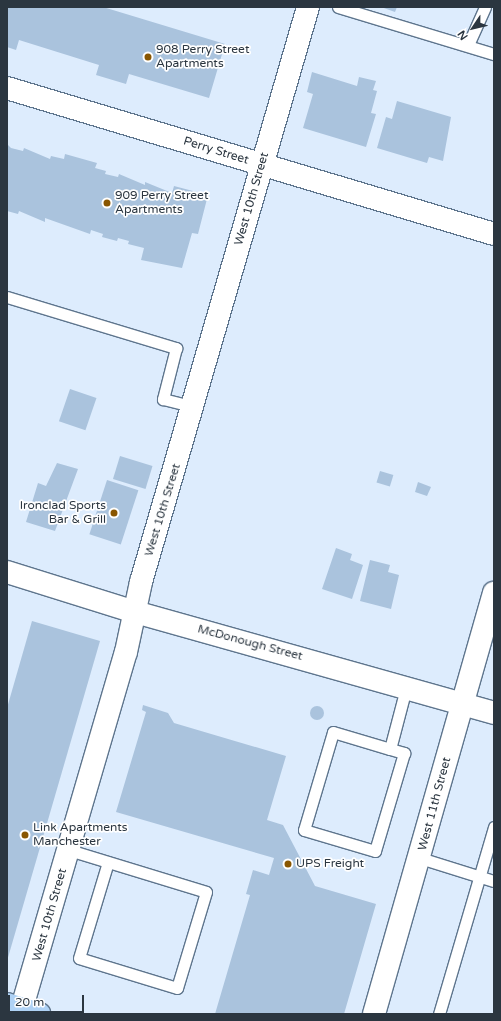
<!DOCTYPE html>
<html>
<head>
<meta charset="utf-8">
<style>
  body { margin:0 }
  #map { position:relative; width:501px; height:1021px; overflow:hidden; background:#ddecfd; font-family:"Varela Round",sans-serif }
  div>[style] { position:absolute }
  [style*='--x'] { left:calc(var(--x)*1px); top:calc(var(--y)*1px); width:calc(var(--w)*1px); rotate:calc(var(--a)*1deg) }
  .building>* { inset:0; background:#aac3dd; transform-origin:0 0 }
  .round { border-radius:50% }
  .roads { filter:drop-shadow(1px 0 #5e758d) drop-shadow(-1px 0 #5e758d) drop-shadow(0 1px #5e758d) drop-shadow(0 -1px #5e758d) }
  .lane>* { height:11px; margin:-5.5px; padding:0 5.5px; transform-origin:5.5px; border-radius:5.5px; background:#fff }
  .street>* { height:22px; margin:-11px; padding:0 11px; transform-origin:11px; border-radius:11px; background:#fff }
  .primary>* { height:22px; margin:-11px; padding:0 11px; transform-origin:11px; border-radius:11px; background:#afd2f5 }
  .dots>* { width:11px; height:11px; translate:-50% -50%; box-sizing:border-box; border:2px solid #fff; border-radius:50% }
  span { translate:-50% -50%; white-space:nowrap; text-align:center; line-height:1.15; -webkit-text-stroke:3.5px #fff; paint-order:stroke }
  .poi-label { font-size:12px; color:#2b3640 }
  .left { translate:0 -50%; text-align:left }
  .right { translate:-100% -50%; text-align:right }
  .street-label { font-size:12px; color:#2b3640 }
  .frame { position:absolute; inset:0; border:8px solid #2b3640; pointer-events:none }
  .north { position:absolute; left:453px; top:8px; width:40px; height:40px; -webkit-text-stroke:3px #fff; paint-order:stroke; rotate:235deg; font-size:11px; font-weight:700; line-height:16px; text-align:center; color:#2b3640 }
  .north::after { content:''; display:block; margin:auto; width:14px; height:18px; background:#2b3640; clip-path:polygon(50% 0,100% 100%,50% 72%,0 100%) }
  .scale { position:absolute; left:8px; top:995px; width:76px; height:18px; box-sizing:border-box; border:2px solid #2b3640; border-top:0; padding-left:5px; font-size:12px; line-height:14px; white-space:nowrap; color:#2b3640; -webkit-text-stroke:3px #fff; paint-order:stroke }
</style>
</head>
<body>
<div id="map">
  <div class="building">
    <i style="clip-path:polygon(7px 7px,103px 7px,225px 44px,209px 98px,129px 74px,126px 84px,96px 75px,99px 65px,19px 40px,16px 50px,7px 47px)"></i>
    <i style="clip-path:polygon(381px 7px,397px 7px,395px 12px)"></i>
    <i style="clip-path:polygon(312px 72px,357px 86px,359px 77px,376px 81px,373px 90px,377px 91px,371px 113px,376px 114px,366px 147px,303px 128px,313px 94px,307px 92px)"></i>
    <i style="clip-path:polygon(397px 101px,451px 117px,443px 161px,429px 157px,427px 163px,377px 148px,386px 117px,392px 119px)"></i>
    <i style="clip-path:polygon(7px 144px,11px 148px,23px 151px,24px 148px,50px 159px,51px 156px,64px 159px,65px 154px,97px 163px,95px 168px,106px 171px,105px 174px,118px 177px,119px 174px,145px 185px,145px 182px,172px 193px,174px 186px,208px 195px,198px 234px,192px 233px,182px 268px,141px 260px,144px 248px,128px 244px,129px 241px,118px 238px,117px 241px,102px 237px,103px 234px,91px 230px,90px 234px,45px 218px,45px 222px,19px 211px,18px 214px,7px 211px)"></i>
    <i style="left:70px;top:389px;width:28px;height:34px;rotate:19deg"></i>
    <i style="left:120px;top:456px;width:34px;height:24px;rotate:17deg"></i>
    <i style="clip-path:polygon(57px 463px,78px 469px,55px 531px,26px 522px,38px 483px,46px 486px)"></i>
    <i style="left:380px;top:471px;width:14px;height:12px;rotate:17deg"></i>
    <i style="left:107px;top:480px;width:33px;height:57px;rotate:18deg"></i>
    <i style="clip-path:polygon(418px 482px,431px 487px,427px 496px,415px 492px)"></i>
    <i style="clip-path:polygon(336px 548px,352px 554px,350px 560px,363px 565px,352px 599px,322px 589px)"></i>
    <i style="clip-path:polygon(370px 560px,390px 565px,388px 572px,399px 575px,391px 609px,360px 601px)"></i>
    <i style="clip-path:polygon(32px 621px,100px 641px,7px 961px,7px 708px)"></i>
    <i style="clip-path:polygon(143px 705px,168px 713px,174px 723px,286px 756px,267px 820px,283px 825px,315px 886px,376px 904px,344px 1014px,215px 1014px,250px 895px,246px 894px,253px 870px,269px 875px,274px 858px,116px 812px,146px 712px,142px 710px)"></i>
    <i class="round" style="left:310px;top:706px;width:14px;height:14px"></i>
  </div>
  <div class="roads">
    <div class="lane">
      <i style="--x:338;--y:7;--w:163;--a:16.8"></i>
      <i style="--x:468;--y:45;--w:42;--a:-65.9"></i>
      <i style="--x:7;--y:297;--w:177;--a:16.8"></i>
      <i style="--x:176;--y:348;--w:53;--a:104.3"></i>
      <i style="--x:163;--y:399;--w:32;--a:14"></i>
      <i style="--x:390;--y:749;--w:15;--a:16"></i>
      <i style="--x:404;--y:753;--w:102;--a:106.5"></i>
      <i style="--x:375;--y:851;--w:74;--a:-163.5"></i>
      <i style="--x:304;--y:830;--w:102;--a:-73.5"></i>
      <i style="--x:333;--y:732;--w:59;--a:16.6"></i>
      <i style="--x:390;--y:749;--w:63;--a:-75.3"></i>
      <i style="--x:69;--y:850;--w:143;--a:17"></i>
      <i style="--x:206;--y:892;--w:100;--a:106.8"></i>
      <i style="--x:177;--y:988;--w:102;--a:-163"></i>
      <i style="--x:79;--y:958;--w:100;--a:-73.2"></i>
      <i style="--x:420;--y:858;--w:77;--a:17.3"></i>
      <i style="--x:439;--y:1014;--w:195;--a:-73.6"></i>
    </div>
    <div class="street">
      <i style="--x:7;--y:88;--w:508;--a:16.69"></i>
      <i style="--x:7;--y:572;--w:134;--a:17.4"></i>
      <i style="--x:135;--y:612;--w:373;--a:15.7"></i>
      <i style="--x:20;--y:1014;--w:377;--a:-73.7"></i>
      <i style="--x:126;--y:652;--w:72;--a:-77.9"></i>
      <i style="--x:141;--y:582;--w:599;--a:-73.8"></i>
      <i style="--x:374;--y:1014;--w:438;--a:-74.1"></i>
    </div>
    <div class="primary">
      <i style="--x:7;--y:1004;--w:34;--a:17"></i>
    </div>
  </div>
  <div class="dots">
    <i style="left:148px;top:57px;background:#895601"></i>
    <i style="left:107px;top:203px;background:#895601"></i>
    <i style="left:114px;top:513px;background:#895601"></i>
    <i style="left:25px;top:835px;background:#895601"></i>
    <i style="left:288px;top:864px;background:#895601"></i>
  </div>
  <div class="poi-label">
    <span class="left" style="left:156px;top:57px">908 Perry Street<br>Apartments</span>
    <span class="left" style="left:115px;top:203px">909 Perry Street<br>Apartments</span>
    <span class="right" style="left:106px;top:513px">Ironclad Sports<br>Bar &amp; Grill</span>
    <span class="left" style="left:33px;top:835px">Link Apartments<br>Manchester</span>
    <span class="left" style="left:296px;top:864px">UPS Freight</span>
  </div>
  <div class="street-label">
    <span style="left:216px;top:151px;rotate:17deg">Perry Street</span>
    <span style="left:252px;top:199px;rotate:-74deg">West 10th Street</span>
    <span style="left:163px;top:510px;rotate:-73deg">West 10th Street</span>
    <span style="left:250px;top:643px;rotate:15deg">McDonough Street</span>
    <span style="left:435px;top:804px;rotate:-75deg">West 11th Street</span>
    <span style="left:50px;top:915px;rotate:-74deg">West 10th Street</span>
  </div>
  <div class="frame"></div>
  <div class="north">N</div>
  <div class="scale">20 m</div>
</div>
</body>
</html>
